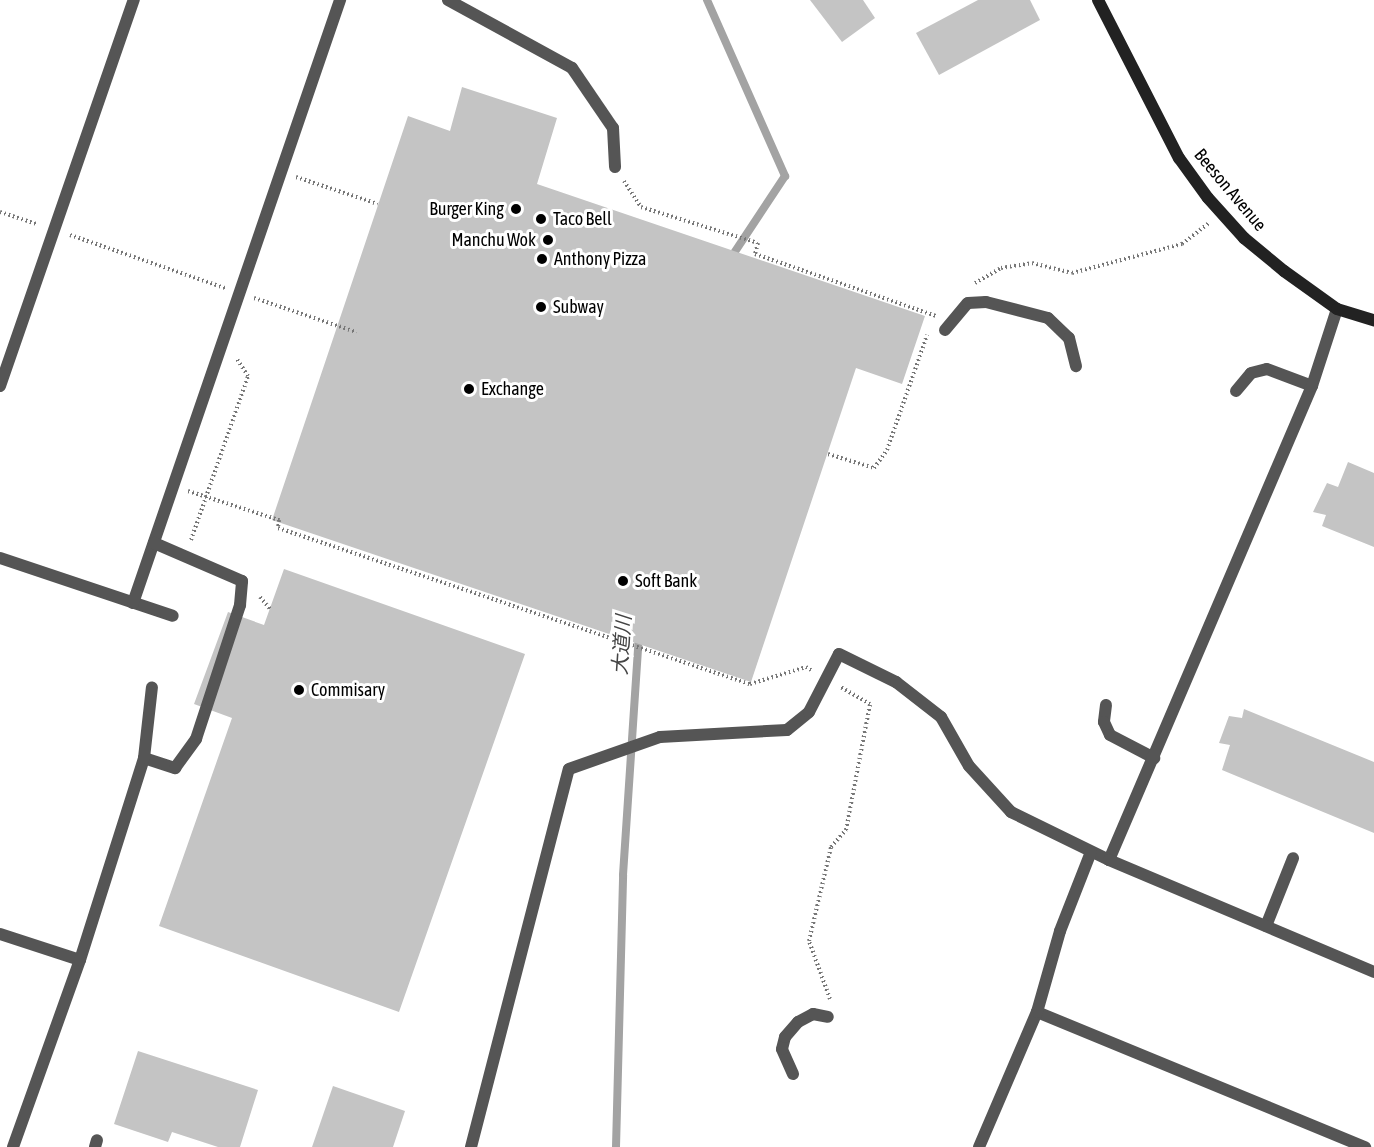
<!DOCTYPE html>
<html>
<head>
<meta charset="utf-8">
<style>
  body { margin:0 }
  #map { position:relative; width:1374px; height:1147px; overflow:hidden; background:#fff; font-family:"Asap Condensed","Noto Sans JP",sans-serif }
  div>[style] { position:absolute }
  [style*='--x'] { left:calc(var(--x)*1px); top:calc(var(--y)*1px); width:calc(var(--w)*1px); rotate:calc(var(--a)*1deg) }
  .stream>* { height:8px; margin:-4px; padding:0 4px; transform-origin:4px; border-radius:4px; background:#a3a3a3 }
  .building>* { inset:0; background:#c4c4c4 }
  .path>* { height:4px; margin-top:-2px; transform-origin:0; background:repeating-linear-gradient(90deg,#777 0 1.5px,transparent 0 4.5px) }
  .lane>* { height:12px; margin:-6px; padding:0 6px; transform-origin:6px; border-radius:6px; background:#555 }
  .secondary>* { height:12px; margin:-6px; padding:0 6px; transform-origin:6px; border-radius:6px; background:#222 }
  .dots>* { width:16px; height:16px; translate:-50% -50%; box-sizing:border-box; border:3px solid #fff; border-radius:50% }
  span { translate:-50% -50%; white-space:nowrap; text-align:center; line-height:1.15; -webkit-text-stroke:6px #fff; paint-order:stroke }
  .street-label { font-size:18px; color:#000 }
  .poi-label { font-size:18px; color:#000 }
  .right { translate:-100% -50%; text-align:right }
  .left { translate:0 -50%; text-align:left }
  .water-label { font-size:20px; color:#444; font-style:italic }
</style>
</head>
<body>
<div id="map">
  <div class="stream">
    <i style="--x:707;--y:0;--w:193;--a:66.1"></i>
    <i style="--x:785;--y:176;--w:100;--a:123.5"></i>
    <i style="--x:616;--y:1147;--w:272;--a:-88.5"></i>
    <i style="--x:623;--y:875;--w:240;--a:-86.2"></i>
  </div>
  <div class="building">
    <i style="clip-path:polygon(810px 0,863px 0,875px 18px,842px 42px)"></i>
    <i style="clip-path:polygon(978px 0,1030px 0,1040px 20px,939px 75px,916px 33px)"></i>
    <i style="clip-path:polygon(462px 87px,557px 118px,537px 184px,925px 316px,902px 384px,856px 368px,751px 682px,272px 520px,408px 116px,450px 131px)"></i>
    <i style="clip-path:polygon(1348px 462px,1374px 473px,1374px 547px,1322px 526px,1326px 515px,1313px 512px,1327px 483px,1338px 487px)"></i>
    <i style="clip-path:polygon(284px 569px,525px 654px,399px 1012px,159px 926px,232px 718px,194px 704px,228px 612px,264px 625px)"></i>
    <i style="clip-path:polygon(1244px 709px,1374px 762px,1374px 833px,1222px 770px,1230px 745px,1219px 743px,1229px 716px,1242px 718px)"></i>
    <i style="clip-path:polygon(138px 1051px,258px 1090px,240px 1147px,218px 1147px,172px 1132px,168px 1142px,114px 1124px)"></i>
    <i style="clip-path:polygon(333px 1086px,405px 1111px,393px 1147px,312px 1147px)"></i>
  </div>
  <div class="path">
    <i style="--x:296;--y:177;--w:86;--a:18.2"></i>
    <i style="--x:624;--y:181;--w:31;--a:57"></i>
    <i style="--x:641;--y:207;--w:122;--a:17.1"></i>
    <i style="--x:758;--y:243;--w:11;--a:105"></i>
    <i style="--x:755;--y:254;--w:191;--a:18.9"></i>
    <i style="--x:0;--y:212;--w:39;--a:18"></i>
    <i style="--x:70;--y:235;--w:164;--a:18.9"></i>
    <i style="--x:975;--y:283;--w:30;--a:-30"></i>
    <i style="--x:1001;--y:268;--w:31;--a:-9"></i>
    <i style="--x:1032;--y:263;--w:41;--a:14"></i>
    <i style="--x:1072;--y:273;--w:114;--a:-14.8"></i>
    <i style="--x:1182;--y:244;--w:34;--a:-38"></i>
    <i style="--x:254;--y:298;--w:108;--a:18.4"></i>
    <i style="--x:828;--y:454;--w:48;--a:16.9"></i>
    <i style="--x:874;--y:468;--w:22;--a:-54"></i>
    <i style="--x:887;--y:450;--w:122;--a:-70.8"></i>
    <i style="--x:188;--y:491;--w:96;--a:17.7"></i>
    <i style="--x:279;--y:520;--w:8;--a:97"></i>
    <i style="--x:278;--y:528;--w:497;--a:18.3"></i>
    <i style="--x:750;--y:684;--w:59;--a:-16.9"></i>
    <i style="--x:806;--y:667;--w:6;--a:31"></i>
    <i style="--x:191;--y:540;--w:174;--a:-70.8"></i>
    <i style="--x:248;--y:376;--w:20;--a:-123"></i>
    <i style="--x:260;--y:597;--w:16;--a:50"></i>
    <i style="--x:830;--y:999;--w:62;--a:-109.9"></i>
    <i style="--x:809;--y:941;--w:97;--a:-76.8"></i>
    <i style="--x:831;--y:847;--w:23;--a:-49"></i>
    <i style="--x:846;--y:830;--w:128;--a:-79.2"></i>
    <i style="--x:870;--y:704;--w:34;--a:-150"></i>
  </div>
  <div class="lane">
    <i style="--x:448;--y:0;--w:141;--a:28.7"></i>
    <i style="--x:572;--y:68;--w:73;--a:55.7"></i>
    <i style="--x:613;--y:128;--w:39;--a:87"></i>
    <i style="--x:945;--y:330;--w:35;--a:-50"></i>
    <i style="--x:968;--y:303;--w:18;--a:-3"></i>
    <i style="--x:986;--y:302;--w:64;--a:14.5"></i>
    <i style="--x:1048;--y:318;--w:29;--a:44"></i>
    <i style="--x:1069;--y:338;--w:29;--a:76"></i>
    <i style="--x:0;--y:386;--w:409;--a:-70.9"></i>
    <i style="--x:1236;--y:391;--w:23;--a:-50"></i>
    <i style="--x:1251;--y:373;--w:16;--a:-14"></i>
    <i style="--x:1267;--y:369;--w:48;--a:20.7"></i>
    <i style="--x:0;--y:558;--w:182;--a:18.5"></i>
    <i style="--x:133;--y:603;--w:638;--a:-71.05"></i>
    <i style="--x:1106;--y:705;--w:17;--a:97"></i>
    <i style="--x:1104;--y:722;--w:14;--a:65"></i>
    <i style="--x:1110;--y:735;--w:50;--a:27.6"></i>
    <i style="--x:144;--y:758;--w:33;--a:18"></i>
    <i style="--x:175;--y:768;--w:36;--a:-54"></i>
    <i style="--x:196;--y:739;--w:141;--a:-71.8"></i>
    <i style="--x:240;--y:605;--w:24;--a:-85"></i>
    <i style="--x:242;--y:581;--w:96;--a:-156.6"></i>
    <i style="--x:1109;--y:860;--w:516;--a:-66.82"></i>
    <i style="--x:1312;--y:386;--w:81;--a:-72"></i>
    <i style="--x:1266;--y:926;--w:73;--a:-68.3"></i>
    <i style="--x:0;--y:934;--w:84;--a:18"></i>
    <i style="--x:1037;--y:1012;--w:355;--a:22.4"></i>
    <i style="--x:793;--y:1074;--w:27;--a:-114"></i>
    <i style="--x:782;--y:1049;--w:12;--a:-76"></i>
    <i style="--x:785;--y:1037;--w:20;--a:-49"></i>
    <i style="--x:798;--y:1022;--w:17;--a:-28"></i>
    <i style="--x:813;--y:1014;--w:15;--a:11"></i>
    <i style="--x:13;--y:1147;--w:199;--a:-70.3"></i>
    <i style="--x:80;--y:960;--w:212;--a:-72.4"></i>
    <i style="--x:144;--y:758;--w:71;--a:-83.6"></i>
    <i style="--x:95;--y:1147;--w:7;--a:-74"></i>
    <i style="--x:471;--y:1147;--w:390;--a:-75.5"></i>
    <i style="--x:569;--y:769;--w:96;--a:-19.4"></i>
    <i style="--x:660;--y:737;--w:127;--a:-3.2"></i>
    <i style="--x:787;--y:730;--w:28;--a:-39"></i>
    <i style="--x:809;--y:712;--w:65;--a:-62.7"></i>
    <i style="--x:839;--y:654;--w:64;--a:26.2"></i>
    <i style="--x:896;--y:682;--w:57;--a:37.9"></i>
    <i style="--x:941;--y:717;--w:56;--a:60.3"></i>
    <i style="--x:969;--y:766;--w:62;--a:47.6"></i>
    <i style="--x:1011;--y:812;--w:109;--a:26.1"></i>
    <i style="--x:1109;--y:860;--w:288;--a:22.9"></i>
    <i style="--x:979;--y:1147;--w:147;--a:-66.8"></i>
    <i style="--x:1037;--y:1012;--w:84;--a:-74.1"></i>
    <i style="--x:1060;--y:931;--w:85;--a:-68.6"></i>
  </div>
  <div class="secondary">
    <i style="--x:1098;--y:0;--w:178;--a:62.9"></i>
    <i style="--x:1179;--y:158;--w:49;--a:54.1"></i>
    <i style="--x:1208;--y:198;--w:54;--a:48"></i>
    <i style="--x:1244;--y:238;--w:52;--a:39.5"></i>
    <i style="--x:1284;--y:271;--w:65;--a:35.6"></i>
    <i style="--x:1337;--y:309;--w:39;--a:17"></i>
  </div>
  <div class="dots">
    <i style="left:516px;top:209px;background:#000"></i>
    <i style="left:541px;top:219px;background:#000"></i>
    <i style="left:548px;top:240px;background:#000"></i>
    <i style="left:542px;top:259px;background:#000"></i>
    <i style="left:541px;top:307px;background:#000"></i>
    <i style="left:469px;top:389px;background:#000"></i>
    <i style="left:623px;top:581px;background:#000"></i>
    <i style="left:299px;top:690px;background:#000"></i>
  </div>
  <div class="street-label">
    <span style="left:1230px;top:190px;rotate:50deg">Beeson Avenue</span>
  </div>
  <div class="poi-label">
    <span class="right" style="left:504px;top:209px">Burger King</span>
    <span class="left" style="left:553px;top:219px">Taco Bell</span>
    <span class="right" style="left:536px;top:240px">Manchu Wok</span>
    <span class="left" style="left:554px;top:259px">Anthony Pizza</span>
    <span class="left" style="left:553px;top:307px">Subway</span>
    <span class="left" style="left:481px;top:389px">Exchange</span>
    <span class="left" style="left:635px;top:581px">Soft Bank</span>
    <span class="left" style="left:311px;top:690px">Commisary</span>
  </div>
  <div class="water-label">
    <span style="left:621px;top:645px;rotate:-86deg">大道川</span>
  </div>
</div>
</body>
</html>
